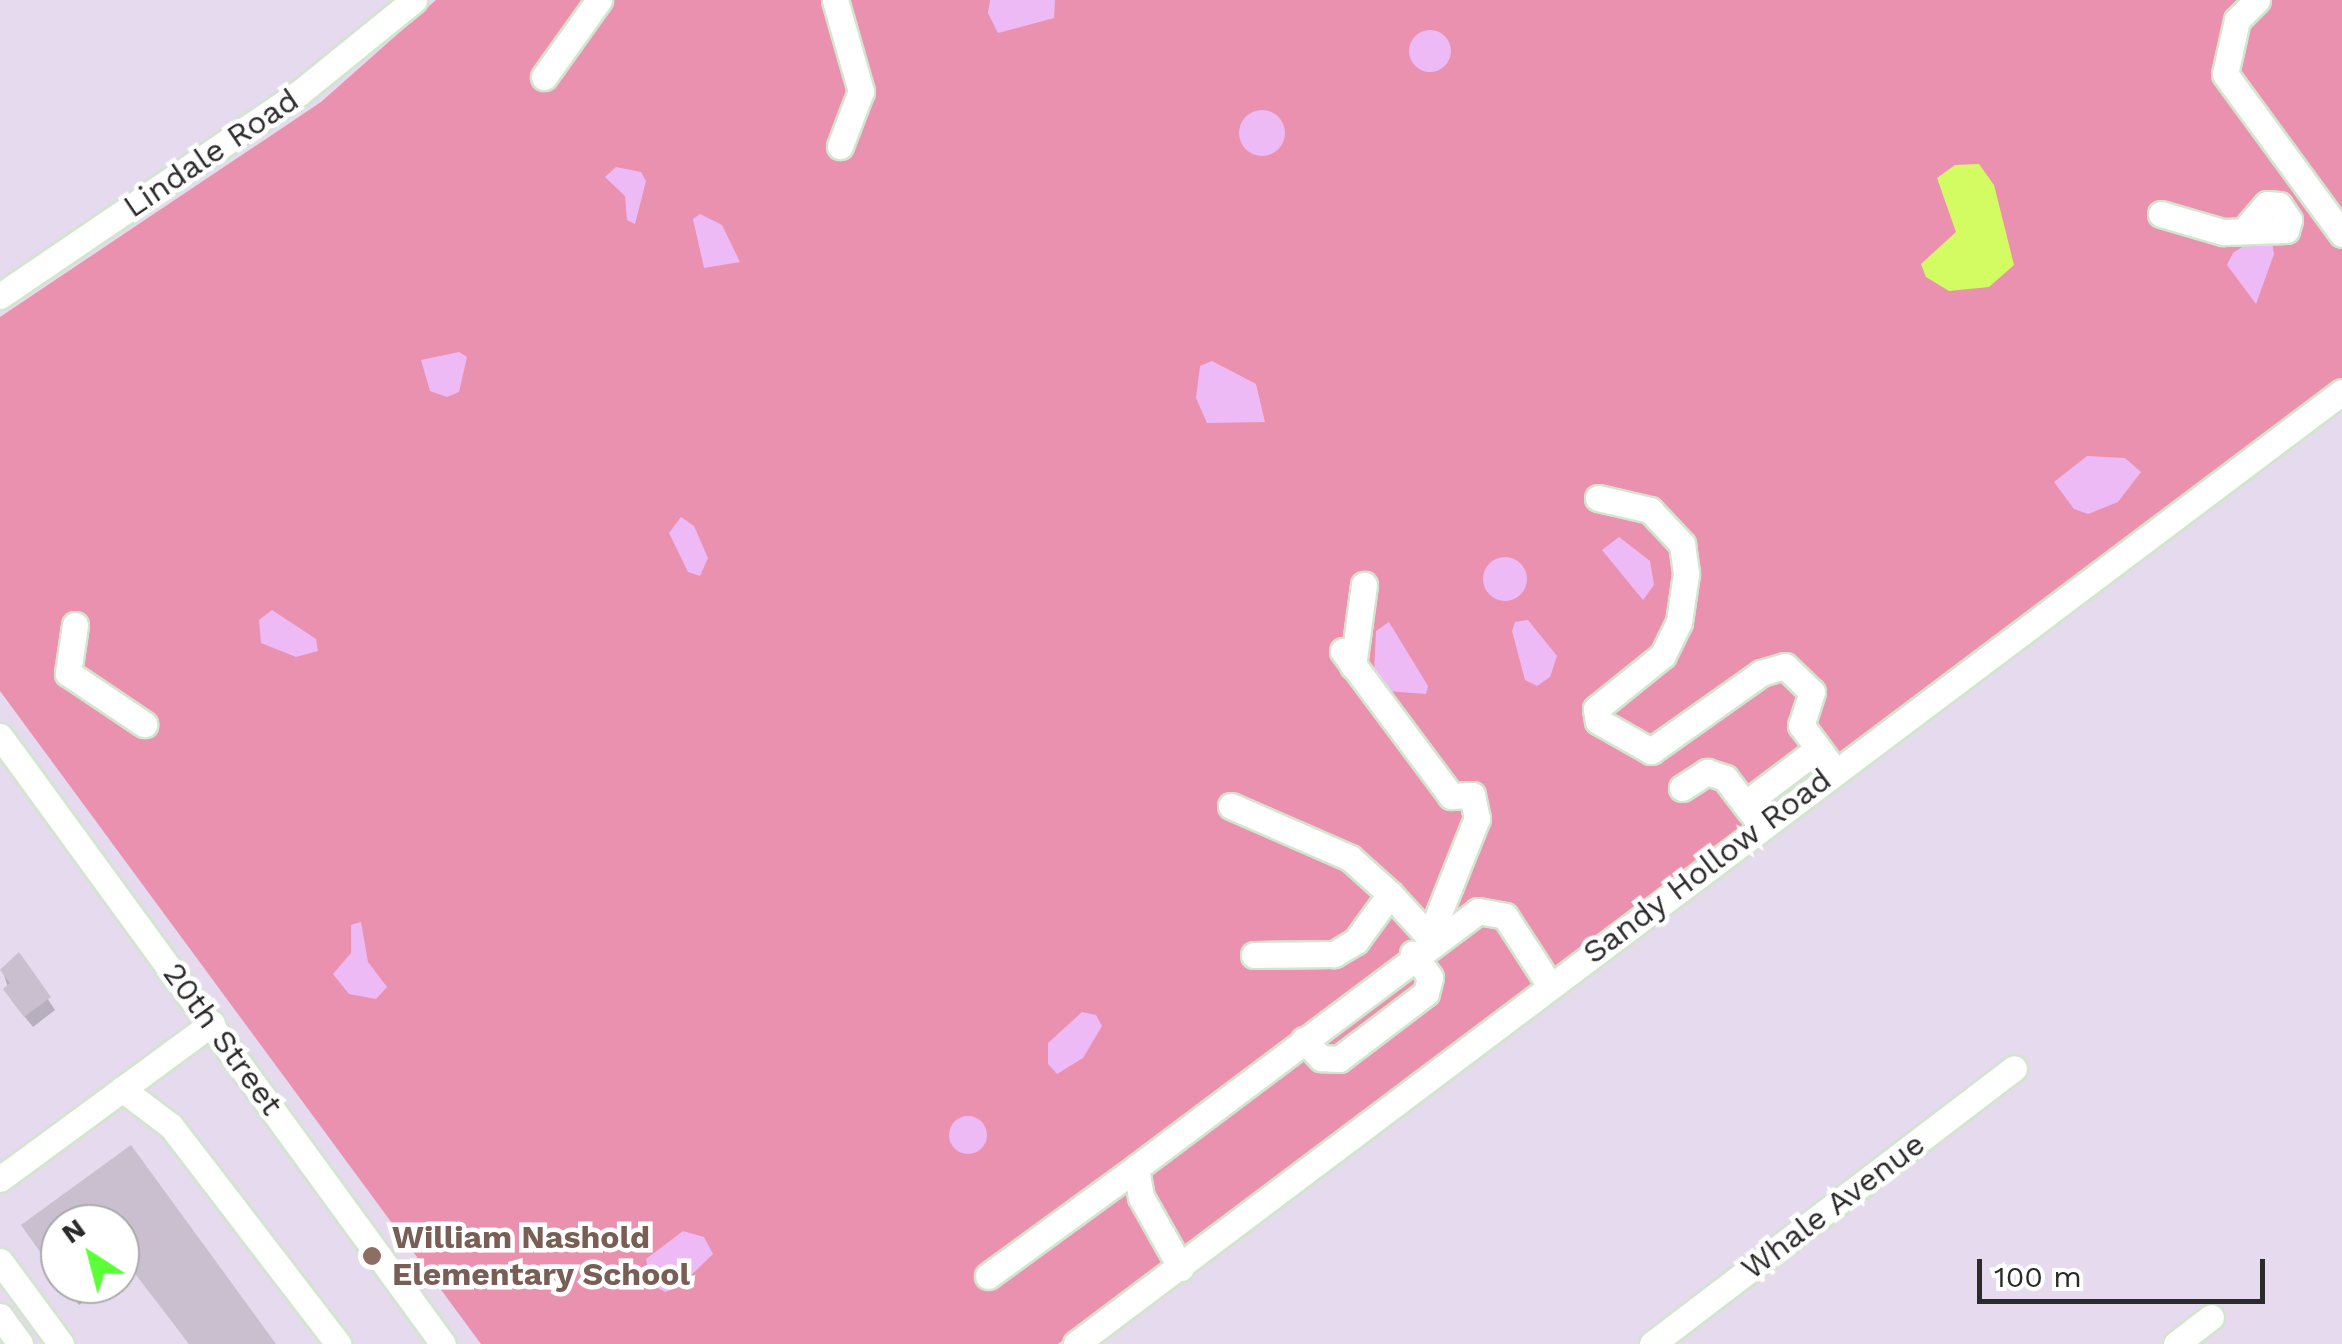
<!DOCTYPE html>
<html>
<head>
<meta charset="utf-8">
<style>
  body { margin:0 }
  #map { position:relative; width:2342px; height:1344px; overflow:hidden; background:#e5daee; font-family:"Work Sans",sans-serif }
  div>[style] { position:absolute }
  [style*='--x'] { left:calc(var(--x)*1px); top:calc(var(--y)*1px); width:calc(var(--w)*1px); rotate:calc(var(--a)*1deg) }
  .green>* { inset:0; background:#ea91af }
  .sand>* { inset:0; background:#edbaf6 }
  .round { border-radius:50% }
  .water>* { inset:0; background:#d3fb62 }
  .shadow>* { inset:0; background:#0003 }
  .building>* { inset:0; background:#c9bfcf }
  .roads { filter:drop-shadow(2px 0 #d3e4cf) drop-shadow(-2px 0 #d3e4cf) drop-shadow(0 2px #d3e4cf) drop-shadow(0 -2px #d3e4cf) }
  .minor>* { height:25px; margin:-12.5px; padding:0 12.5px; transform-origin:12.5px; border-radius:12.5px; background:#fff }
  .dots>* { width:28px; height:28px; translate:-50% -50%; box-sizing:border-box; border:5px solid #fff; border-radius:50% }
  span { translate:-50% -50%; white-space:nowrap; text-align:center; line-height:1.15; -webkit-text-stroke:9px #fff; paint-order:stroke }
  .street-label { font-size:32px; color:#2a2a2a }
  .education-label { font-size:32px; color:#785e54; font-weight:700 }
  .left { translate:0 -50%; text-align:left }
  .north { position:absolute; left:40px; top:1204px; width:100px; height:100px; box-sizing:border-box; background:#fff; border:2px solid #aaa; border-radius:50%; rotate:324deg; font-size:28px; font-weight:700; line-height:40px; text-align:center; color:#2a2a2a }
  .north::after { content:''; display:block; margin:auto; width:35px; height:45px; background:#5cff36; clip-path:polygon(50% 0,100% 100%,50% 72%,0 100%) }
  .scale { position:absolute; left:1977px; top:1259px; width:288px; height:45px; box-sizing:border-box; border:5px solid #2a2a2a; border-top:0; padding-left:12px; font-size:30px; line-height:35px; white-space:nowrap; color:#2a2a2a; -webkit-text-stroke:8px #fff; paint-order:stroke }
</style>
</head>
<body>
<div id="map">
  <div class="green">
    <i style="clip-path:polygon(436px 0,2342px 0,2342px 379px,1058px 1344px,481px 1344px,0 691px,0 317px,321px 102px)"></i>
  </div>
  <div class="sand">
    <i style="clip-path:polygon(990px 0,1055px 0,1054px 18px,998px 33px,988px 13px)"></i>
    <i class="round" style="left:1409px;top:30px;width:42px;height:42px"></i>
    <i class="round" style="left:1239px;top:110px;width:46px;height:46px"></i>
    <i style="clip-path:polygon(616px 167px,641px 172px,646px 181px,635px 224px,627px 220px,625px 196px,605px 177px)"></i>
    <i style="clip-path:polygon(700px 214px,722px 225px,740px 262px,704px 268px,693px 219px)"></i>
    <i style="clip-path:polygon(2257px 237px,2272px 242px,2274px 254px,2256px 304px,2227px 265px,2233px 253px)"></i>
    <i style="clip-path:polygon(459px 352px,467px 357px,459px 392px,447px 397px,430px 391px,421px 360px)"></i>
    <i style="clip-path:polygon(1212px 361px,1256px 384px,1265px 422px,1207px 423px,1196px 398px,1200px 366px)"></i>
    <i style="clip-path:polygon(2087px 456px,2125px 458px,2141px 472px,2118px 502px,2088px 514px,2074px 509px,2054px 482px)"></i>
    <i style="clip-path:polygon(681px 517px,694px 526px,708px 558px,700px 576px,688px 572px,669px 533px)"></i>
    <i style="clip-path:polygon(1619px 537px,1650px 561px,1654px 585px,1643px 600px,1602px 550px)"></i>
    <i class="round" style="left:1483px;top:557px;width:44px;height:44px"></i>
    <i style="clip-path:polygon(272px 610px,316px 639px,318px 651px,296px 657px,261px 643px,259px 620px)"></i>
    <i style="clip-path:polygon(1528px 620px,1557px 656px,1550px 677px,1537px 686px,1525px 680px,1512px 631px,1515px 622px)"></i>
    <i style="clip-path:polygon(1389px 622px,1428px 686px,1426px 694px,1387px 691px,1374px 675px,1376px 631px)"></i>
    <i style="clip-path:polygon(361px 922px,368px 962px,387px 987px,376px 999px,349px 994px,333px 974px,351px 953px,351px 925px)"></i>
    <i style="clip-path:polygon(1082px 1012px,1096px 1015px,1102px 1026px,1083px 1058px,1057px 1074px,1048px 1064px,1048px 1043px)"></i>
    <i class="round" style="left:949px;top:1116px;width:38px;height:38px"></i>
    <i style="clip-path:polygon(683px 1231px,704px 1237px,713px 1254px,679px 1287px,665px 1292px,651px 1284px,646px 1259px)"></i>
  </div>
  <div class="water">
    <i style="clip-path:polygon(1979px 164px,1994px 185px,2014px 265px,1989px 287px,1949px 291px,1926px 277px,1921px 264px,1956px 232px,1937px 178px,1955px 165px)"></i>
  </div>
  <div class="shadow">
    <i style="clip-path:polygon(19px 955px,55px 1010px,33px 1027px,12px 1001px,2px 968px)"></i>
    <i style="clip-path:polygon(131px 1148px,273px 1344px,189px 1344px,133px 1267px,120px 1276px,120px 1224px,60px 1224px,60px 1279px,24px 1226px)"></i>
    <i style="clip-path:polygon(64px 1284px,109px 1284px,79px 1305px)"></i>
  </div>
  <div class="building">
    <i style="clip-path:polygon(19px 952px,51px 997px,24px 1017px,3px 989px,10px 983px,0 970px)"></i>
    <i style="clip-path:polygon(131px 1145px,276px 1344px,189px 1344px,120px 1254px,120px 1224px,60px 1224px,60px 1280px,21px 1225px)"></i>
  </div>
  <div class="roads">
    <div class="minor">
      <i style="--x:835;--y:0;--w:95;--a:74.1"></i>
      <i style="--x:861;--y:91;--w:59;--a:110.9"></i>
      <i style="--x:2257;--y:0;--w:28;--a:135"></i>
      <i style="--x:2237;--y:20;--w:55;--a:102.5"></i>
      <i style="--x:2225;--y:74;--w:198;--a:53.8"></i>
      <i style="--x:544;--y:77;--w:95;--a:-54.5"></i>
      <i style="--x:2161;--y:214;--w:65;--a:16.2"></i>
      <i style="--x:2223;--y:232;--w:63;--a:-1.8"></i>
      <i style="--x:2286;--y:230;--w:10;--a:-73"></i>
      <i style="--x:2289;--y:220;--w:18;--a:-124"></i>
      <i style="--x:2279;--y:205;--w:12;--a:-175"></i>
      <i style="--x:2267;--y:204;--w:29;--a:131"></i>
      <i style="--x:0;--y:296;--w:361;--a:-34.2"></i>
      <i style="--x:299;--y:93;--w:148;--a:-39"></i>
      <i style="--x:1598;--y:498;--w:53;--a:13"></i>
      <i style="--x:1650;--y:510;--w:47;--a:46.7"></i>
      <i style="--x:1682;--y:544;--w:30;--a:82"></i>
      <i style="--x:1686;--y:574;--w:49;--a:98.3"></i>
      <i style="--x:1679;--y:622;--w:37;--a:116"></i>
      <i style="--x:1663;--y:655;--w:86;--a:141.1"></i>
      <i style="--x:1596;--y:709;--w:12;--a:81"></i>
      <i style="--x:1598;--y:721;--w:61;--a:29.5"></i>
      <i style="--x:1651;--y:751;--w:135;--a:-35.3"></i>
      <i style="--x:1761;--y:673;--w:25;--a:-16"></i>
      <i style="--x:1785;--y:666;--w:37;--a:44"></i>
      <i style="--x:1812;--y:692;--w:35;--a:108"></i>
      <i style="--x:1801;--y:725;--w:57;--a:53.5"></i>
      <i style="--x:75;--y:625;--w:49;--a:98.3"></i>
      <i style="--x:68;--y:673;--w:92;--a:33.9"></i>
      <i style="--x:1343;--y:651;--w:181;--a:53.3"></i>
      <i style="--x:1451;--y:796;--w:21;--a:-3"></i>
      <i style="--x:1472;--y:795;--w:24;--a:78"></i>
      <i style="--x:1477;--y:818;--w:129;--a:111.8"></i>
      <i style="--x:1353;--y:666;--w:82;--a:-82.3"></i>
      <i style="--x:0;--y:736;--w:752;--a:53.92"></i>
      <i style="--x:1682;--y:788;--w:30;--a:-33"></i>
      <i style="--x:1707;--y:772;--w:19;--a:18"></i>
      <i style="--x:1725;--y:778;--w:61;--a:52.4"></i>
      <i style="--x:1745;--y:804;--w:91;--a:-37"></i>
      <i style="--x:1231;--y:806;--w:130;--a:23.6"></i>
      <i style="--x:1350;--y:858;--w:54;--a:42"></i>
      <i style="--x:1390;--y:894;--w:58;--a:125.9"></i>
      <i style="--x:1356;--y:941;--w:26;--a:149"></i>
      <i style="--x:1334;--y:954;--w:80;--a:179.3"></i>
      <i style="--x:1390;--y:894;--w:62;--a:47.6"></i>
      <i style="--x:1304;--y:1040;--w:25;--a:47"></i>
      <i style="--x:1321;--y:1058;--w:18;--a:3"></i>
      <i style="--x:1339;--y:1059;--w:109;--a:-37.2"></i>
      <i style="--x:1426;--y:993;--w:16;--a:-76"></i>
      <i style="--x:1430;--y:977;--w:29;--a:-126"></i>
      <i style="--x:122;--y:1089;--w:61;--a:37.1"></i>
      <i style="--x:171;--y:1126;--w:275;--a:52.5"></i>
      <i style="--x:0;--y:1179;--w:263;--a:-36.3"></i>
      <i style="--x:0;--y:1261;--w:103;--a:53.7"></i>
      <i style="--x:1181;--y:1268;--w:81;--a:-119.4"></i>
      <i style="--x:1141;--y:1197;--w:29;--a:-100"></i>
      <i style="--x:1136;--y:1168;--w:428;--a:-36.9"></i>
      <i style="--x:1478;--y:911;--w:27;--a:10"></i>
      <i style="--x:1505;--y:916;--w:81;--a:57.1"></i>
      <i style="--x:988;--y:1276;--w:183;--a:-36.1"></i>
      <i style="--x:0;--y:1316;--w:34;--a:54"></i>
      <i style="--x:1076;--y:1344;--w:1584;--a:-36.94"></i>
      <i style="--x:1652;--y:1344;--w:455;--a:-37.3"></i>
      <i style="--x:2176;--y:1344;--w:44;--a:-37.6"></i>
    </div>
  </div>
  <div class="dots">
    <i style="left:372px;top:1256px;background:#8d6e63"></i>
  </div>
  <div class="street-label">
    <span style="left:211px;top:153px;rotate:-34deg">Lindale Road</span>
    <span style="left:1707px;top:866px;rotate:-37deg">Sandy Hollow Road</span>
    <span style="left:223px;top:1039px;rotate:54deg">20th Street</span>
    <span style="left:1833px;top:1206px;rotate:-37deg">Whale Avenue</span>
  </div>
  <div class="education-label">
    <span class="left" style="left:392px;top:1256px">William Nashold<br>Elementary School</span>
  </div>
  <div class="north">N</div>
  <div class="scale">100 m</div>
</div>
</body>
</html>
